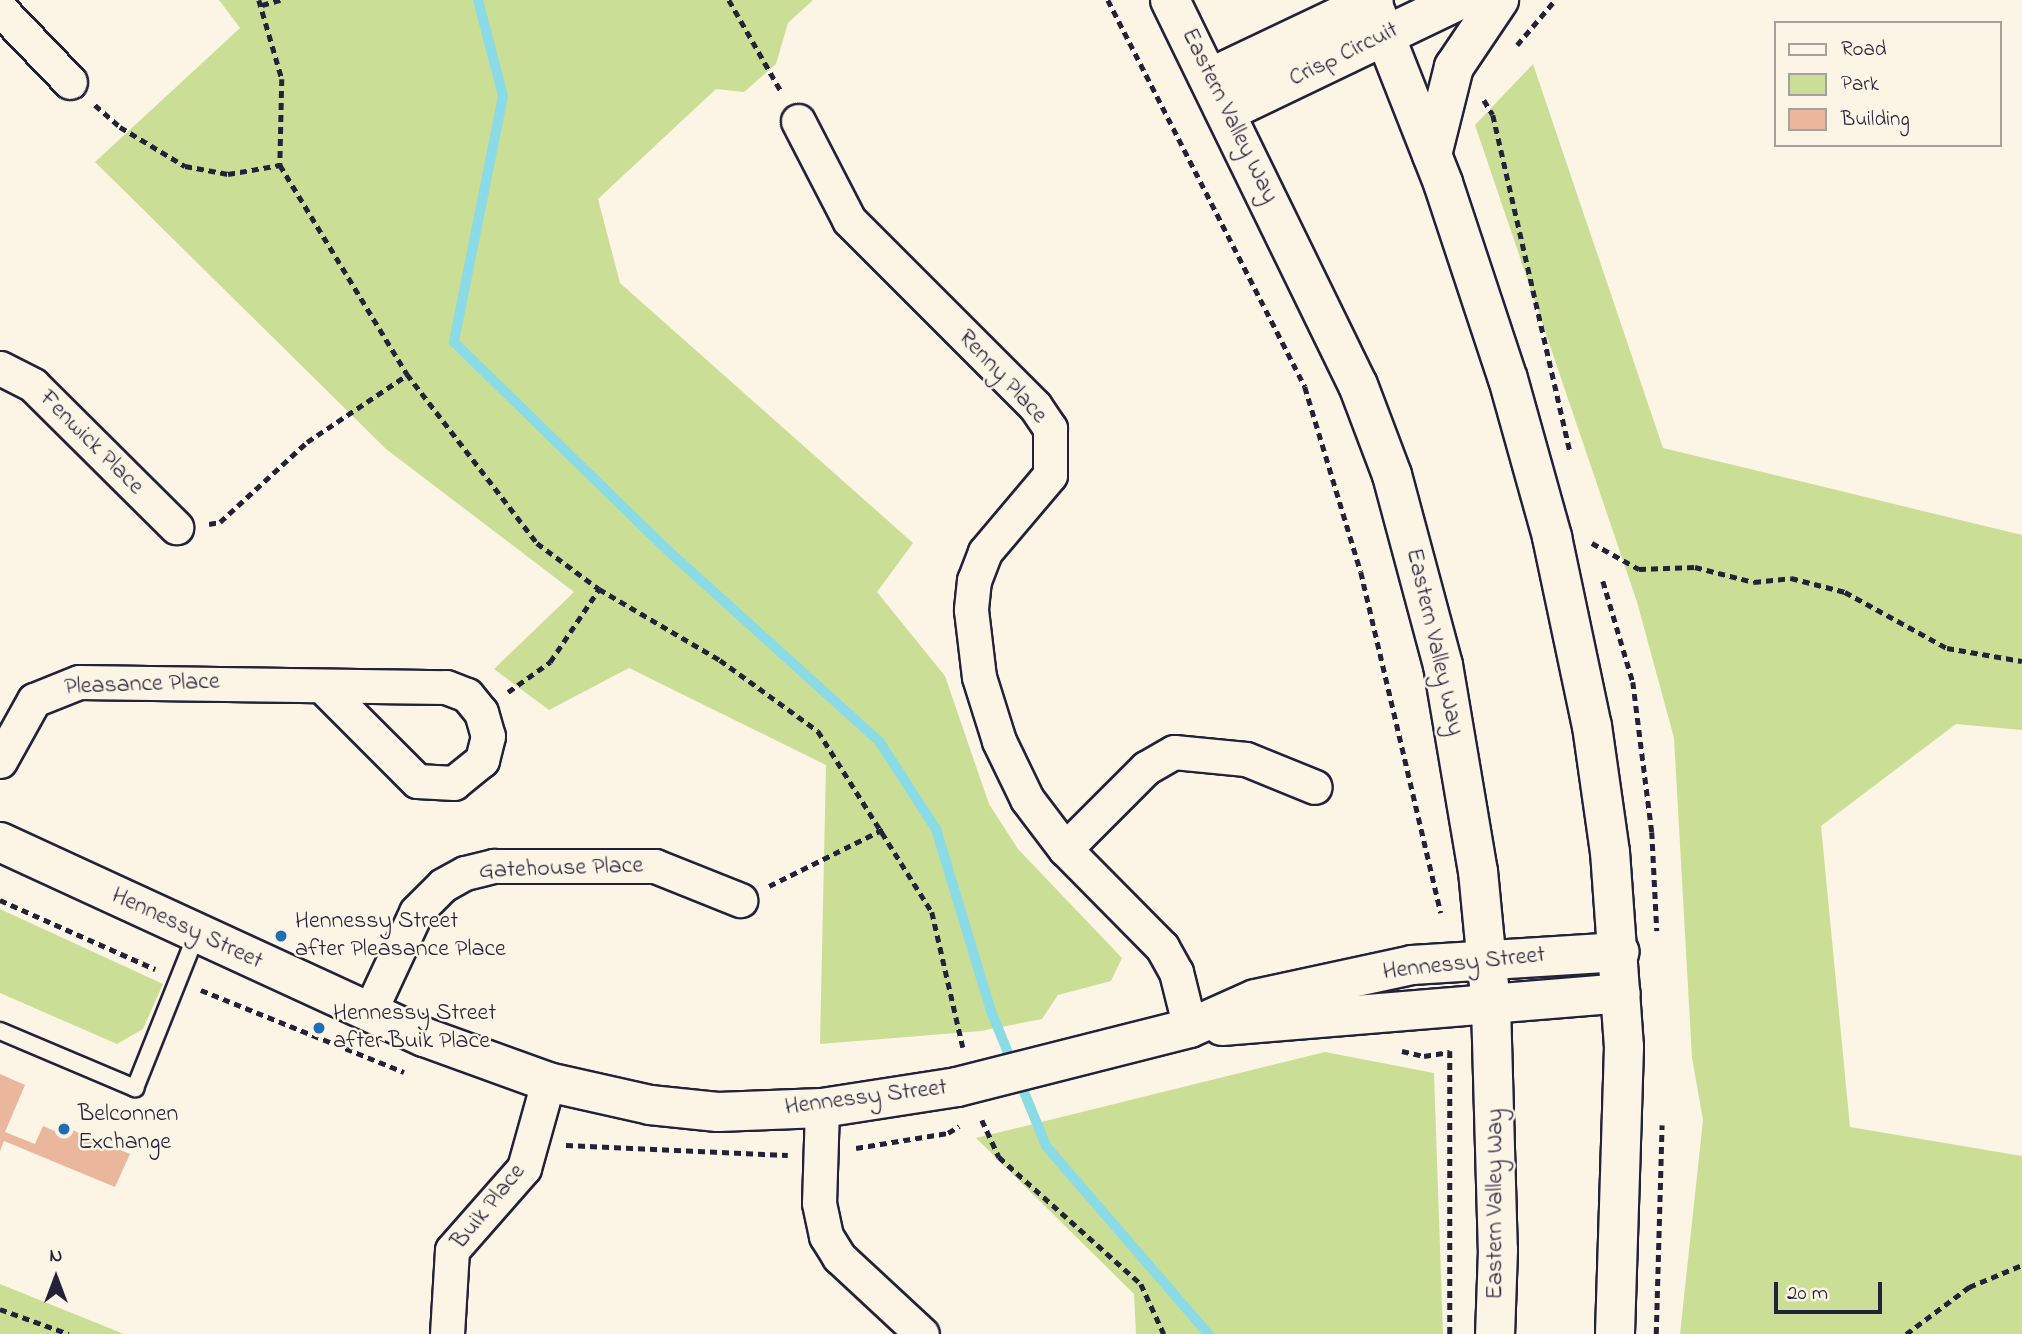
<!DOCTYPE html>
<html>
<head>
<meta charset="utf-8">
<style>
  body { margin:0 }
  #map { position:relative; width:2022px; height:1334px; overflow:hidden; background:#fcf5e5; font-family:"Indie Flower",sans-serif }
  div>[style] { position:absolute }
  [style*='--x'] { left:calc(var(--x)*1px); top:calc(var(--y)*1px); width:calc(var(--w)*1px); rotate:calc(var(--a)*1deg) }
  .green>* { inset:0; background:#cadf95 }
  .stream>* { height:10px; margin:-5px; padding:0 5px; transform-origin:5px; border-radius:5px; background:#8adbe5 }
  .building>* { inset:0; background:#eab79c }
  .path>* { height:4.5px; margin-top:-2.25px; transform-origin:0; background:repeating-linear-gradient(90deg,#22223b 0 7px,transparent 0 12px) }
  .roads { filter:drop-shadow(2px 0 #22223b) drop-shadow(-2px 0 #22223b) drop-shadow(0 2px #22223b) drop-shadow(0 -2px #22223b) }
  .lane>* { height:16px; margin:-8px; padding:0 8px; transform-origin:8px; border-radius:8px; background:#fcf5e5 }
  .street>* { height:33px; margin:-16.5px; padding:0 16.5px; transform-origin:16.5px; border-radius:16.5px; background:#fcf5e5 }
  .secondary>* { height:38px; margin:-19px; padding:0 19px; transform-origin:19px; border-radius:19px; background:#fcf5e5 }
  .dots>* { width:19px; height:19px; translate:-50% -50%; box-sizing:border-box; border:4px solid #fcf5e5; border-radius:50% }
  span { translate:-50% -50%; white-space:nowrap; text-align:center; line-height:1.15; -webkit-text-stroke:5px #fcf5e5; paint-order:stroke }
  .street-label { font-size:24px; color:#22223b }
  .poi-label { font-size:24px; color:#22223b }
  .left { translate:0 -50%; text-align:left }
  .legend { position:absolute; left:1774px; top:21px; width:228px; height:126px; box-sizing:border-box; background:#fcf5e5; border:2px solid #a5a1a1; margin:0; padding:9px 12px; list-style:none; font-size:21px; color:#22223b }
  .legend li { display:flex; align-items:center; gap:14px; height:35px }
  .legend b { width:35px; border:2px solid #a5a1a1 }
  .north { position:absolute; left:21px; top:1243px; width:70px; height:70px; -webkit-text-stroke:5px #fcf5e5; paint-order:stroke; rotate:0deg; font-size:19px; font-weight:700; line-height:28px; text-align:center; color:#22223b }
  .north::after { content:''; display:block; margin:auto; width:24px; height:32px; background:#22223b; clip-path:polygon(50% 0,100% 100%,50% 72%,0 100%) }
  .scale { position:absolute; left:1774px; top:1282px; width:108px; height:32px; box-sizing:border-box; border:4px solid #22223b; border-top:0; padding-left:9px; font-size:21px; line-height:24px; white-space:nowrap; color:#22223b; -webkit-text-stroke:5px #fcf5e5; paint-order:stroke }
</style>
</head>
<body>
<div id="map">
  <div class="green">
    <i style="clip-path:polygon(219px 0,813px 0,788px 23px,776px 64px,744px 92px,716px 89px,598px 199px,620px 283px,913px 543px,877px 592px,945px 676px,989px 804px,1018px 849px,1122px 958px,1111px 981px,1058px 995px,1042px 1019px,981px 1031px,820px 1044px,826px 765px,629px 668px,549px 710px,494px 669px,574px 592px,386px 449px,95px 162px,240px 28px)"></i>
    <i style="clip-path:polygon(1533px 64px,1663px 448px,2022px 535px,2022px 730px,1956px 724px,1821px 826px,1850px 1127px,2022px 1156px,2022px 1334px,1680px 1334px,1703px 1120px,1692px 1058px,1674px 738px,1637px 602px,1475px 125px)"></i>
    <i style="clip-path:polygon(0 909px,163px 984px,143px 1029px,117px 1044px,0 993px)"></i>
    <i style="clip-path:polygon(1325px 1052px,1434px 1073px,1443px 1334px,1136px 1334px,1134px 1294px,976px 1138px)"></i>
    <i style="clip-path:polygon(0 1284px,124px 1334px,0 1334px)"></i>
  </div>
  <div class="stream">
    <i style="--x:478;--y:0;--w:99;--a:75.4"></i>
    <i style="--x:503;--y:96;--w:251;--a:101.3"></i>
    <i style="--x:454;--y:342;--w:292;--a:44.3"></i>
    <i style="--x:663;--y:546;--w:291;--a:42.1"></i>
    <i style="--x:879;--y:741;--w:105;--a:57.1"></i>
    <i style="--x:936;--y:829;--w:190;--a:73.2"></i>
    <i style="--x:991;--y:1011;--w:146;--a:67.8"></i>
    <i style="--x:1046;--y:1146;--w:248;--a:49.2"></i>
  </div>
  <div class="building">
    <i style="clip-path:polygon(0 1074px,25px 1085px,5px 1132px,35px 1144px,43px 1126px,57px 1132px,60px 1125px,130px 1154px,115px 1187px,4px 1141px,0 1151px)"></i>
  </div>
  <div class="path">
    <i style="--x:259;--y:0;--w:82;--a:73.8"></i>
    <i style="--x:282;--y:79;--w:86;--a:91.3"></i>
    <i style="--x:280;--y:165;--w:245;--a:58.7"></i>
    <i style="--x:407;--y:374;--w:213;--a:52.4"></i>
    <i style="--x:537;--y:543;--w:77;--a:36.6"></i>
    <i style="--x:599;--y:589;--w:140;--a:30.4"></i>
    <i style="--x:720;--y:660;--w:121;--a:35.9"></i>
    <i style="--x:818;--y:731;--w:214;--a:57.8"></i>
    <i style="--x:932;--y:912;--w:139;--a:77.1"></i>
    <i style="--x:729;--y:0;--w:107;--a:60.3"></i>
    <i style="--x:1108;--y:0;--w:434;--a:63"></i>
    <i style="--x:1305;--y:387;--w:193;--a:73.2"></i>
    <i style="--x:1361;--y:572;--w:350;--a:76.8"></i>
    <i style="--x:262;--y:5;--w:19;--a:-16"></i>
    <i style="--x:1517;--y:45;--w:59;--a:-49.8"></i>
    <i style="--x:1484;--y:100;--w:17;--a:59"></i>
    <i style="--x:1493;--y:115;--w:345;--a:77.1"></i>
    <i style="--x:95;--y:105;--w:33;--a:41"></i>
    <i style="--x:120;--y:127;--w:76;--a:31"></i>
    <i style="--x:185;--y:166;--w:44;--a:10.5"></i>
    <i style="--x:228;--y:174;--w:53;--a:-9.8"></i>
    <i style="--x:209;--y:524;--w:11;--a:-10"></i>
    <i style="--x:220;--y:522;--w:118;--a:-42.6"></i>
    <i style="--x:307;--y:442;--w:120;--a:-33.8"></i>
    <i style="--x:1592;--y:543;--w:54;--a:29"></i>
    <i style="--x:1639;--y:569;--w:56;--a:-2"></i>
    <i style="--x:1695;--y:567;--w:61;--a:14.3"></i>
    <i style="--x:1754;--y:582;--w:37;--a:-6"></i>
    <i style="--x:1791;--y:578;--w:56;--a:14.5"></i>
    <i style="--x:1845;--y:592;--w:116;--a:28.8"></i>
    <i style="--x:1947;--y:648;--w:76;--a:9.8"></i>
    <i style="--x:1603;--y:581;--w:105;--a:73.5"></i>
    <i style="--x:1633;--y:682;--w:151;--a:82.8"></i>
    <i style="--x:1652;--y:832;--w:99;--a:87.1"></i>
    <i style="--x:508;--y:692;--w:52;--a:-35.5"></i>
    <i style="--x:550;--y:662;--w:88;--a:-56.1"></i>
    <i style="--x:769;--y:886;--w:128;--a:-26.4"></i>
    <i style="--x:0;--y:900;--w:170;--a:24"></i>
    <i style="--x:201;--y:990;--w:219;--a:22"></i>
    <i style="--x:1402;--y:1051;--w:23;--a:13"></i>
    <i style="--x:1424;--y:1056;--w:26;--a:-9"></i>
    <i style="--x:1450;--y:1051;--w:283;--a:90"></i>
    <i style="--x:982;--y:1120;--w:41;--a:65.3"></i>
    <i style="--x:999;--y:1157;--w:191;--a:41.8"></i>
    <i style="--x:1141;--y:1284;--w:55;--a:65.3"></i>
    <i style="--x:566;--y:1145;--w:222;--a:2.6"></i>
    <i style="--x:856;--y:1148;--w:93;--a:-9.3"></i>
    <i style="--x:948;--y:1133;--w:13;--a:-32"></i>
    <i style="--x:0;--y:1309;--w:73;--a:19.9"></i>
    <i style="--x:1656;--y:1334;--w:209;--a:-88.4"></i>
    <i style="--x:1906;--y:1334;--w:79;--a:-36.7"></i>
    <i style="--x:1969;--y:1287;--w:57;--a:-22.5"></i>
  </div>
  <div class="roads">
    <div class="lane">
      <i style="--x:0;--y:1031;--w:147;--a:22.9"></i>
      <i style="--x:135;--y:1088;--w:167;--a:-68.2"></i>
    </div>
    <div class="street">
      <i style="--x:0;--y:9;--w:101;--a:46.2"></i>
      <i style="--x:798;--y:121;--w:111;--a:62.7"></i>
      <i style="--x:849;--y:220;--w:263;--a:45"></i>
      <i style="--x:1035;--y:406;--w:27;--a:56"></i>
      <i style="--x:1050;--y:428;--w:47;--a:90"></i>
      <i style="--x:1050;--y:475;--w:101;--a:130.2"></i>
      <i style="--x:985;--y:552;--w:30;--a:111"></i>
      <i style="--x:974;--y:580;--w:30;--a:96"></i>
      <i style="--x:971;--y:610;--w:67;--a:83.2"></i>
      <i style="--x:979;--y:677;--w:67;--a:72.6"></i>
      <i style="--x:999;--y:741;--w:64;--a:64.2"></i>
      <i style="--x:1027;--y:799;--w:63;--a:52.8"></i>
      <i style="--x:1065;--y:849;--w:138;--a:45.3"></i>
      <i style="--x:1162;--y:947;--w:29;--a:61"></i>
      <i style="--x:1176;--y:972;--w:58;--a:76"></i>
      <i style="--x:0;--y:368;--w:37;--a:27"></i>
      <i style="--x:33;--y:385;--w:202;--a:44.8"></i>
      <i style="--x:0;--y:761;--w:70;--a:-60.9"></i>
      <i style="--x:34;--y:700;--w:48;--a:-21.8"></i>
      <i style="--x:79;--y:682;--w:367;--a:0.8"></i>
      <i style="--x:446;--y:687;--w:22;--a:21"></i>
      <i style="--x:467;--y:695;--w:22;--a:51"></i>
      <i style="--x:481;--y:712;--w:25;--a:74"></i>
      <i style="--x:488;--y:736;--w:25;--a:104"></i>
      <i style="--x:482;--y:760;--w:36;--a:141"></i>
      <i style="--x:454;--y:783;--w:37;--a:-177"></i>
      <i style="--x:417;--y:781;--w:132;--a:-135"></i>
      <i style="--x:1065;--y:849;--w:115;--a:-45"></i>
      <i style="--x:1146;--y:768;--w:32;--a:-30"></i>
      <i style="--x:1174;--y:752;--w:72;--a:5.6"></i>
      <i style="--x:1246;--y:759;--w:74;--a:22.1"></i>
      <i style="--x:369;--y:1013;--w:111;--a:-65"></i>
      <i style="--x:416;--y:912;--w:38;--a:-45"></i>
      <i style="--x:443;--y:885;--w:25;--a:-29"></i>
      <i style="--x:465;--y:873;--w:30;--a:-14"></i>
      <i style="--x:494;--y:866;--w:161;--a:0"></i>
      <i style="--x:655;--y:866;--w:92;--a:21.8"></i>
      <i style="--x:822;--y:1108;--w:95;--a:91.8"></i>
      <i style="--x:819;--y:1203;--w:34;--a:78"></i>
      <i style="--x:826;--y:1236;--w:25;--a:58"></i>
      <i style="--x:839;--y:1257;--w:113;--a:42.9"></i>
      <i style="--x:447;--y:1334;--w:84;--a:-86.6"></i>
      <i style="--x:452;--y:1250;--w:109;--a:-48.7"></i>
      <i style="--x:524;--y:1168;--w:89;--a:-74.4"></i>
    </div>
    <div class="secondary">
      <i style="--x:1170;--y:0;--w:428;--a:64"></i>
      <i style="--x:1358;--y:385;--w:96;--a:69.3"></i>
      <i style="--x:1392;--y:475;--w:197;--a:75"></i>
      <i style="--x:1443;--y:665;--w:209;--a:80.4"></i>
      <i style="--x:1478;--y:871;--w:135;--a:84.5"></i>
      <i style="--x:1491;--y:1005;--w:245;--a:88.4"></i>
      <i style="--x:1498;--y:1250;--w:84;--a:92"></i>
      <i style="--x:1371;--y:0;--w:197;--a:68.5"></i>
      <i style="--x:1443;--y:183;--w:206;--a:71.7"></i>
      <i style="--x:1508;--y:379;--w:164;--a:74.4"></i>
      <i style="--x:1552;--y:537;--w:193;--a:78.1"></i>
      <i style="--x:1592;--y:726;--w:127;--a:81.9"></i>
      <i style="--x:1610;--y:852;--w:196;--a:85.9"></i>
      <i style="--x:1624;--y:1047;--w:287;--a:91.8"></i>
      <i style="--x:1212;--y:77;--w:179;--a:-25.4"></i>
      <i style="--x:1228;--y:111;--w:257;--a:-25.6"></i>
      <i style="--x:1432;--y:155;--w:91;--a:-76"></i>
      <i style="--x:1454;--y:67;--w:81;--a:-56.1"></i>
      <i style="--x:0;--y:842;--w:467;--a:24.7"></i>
      <i style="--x:424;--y:1037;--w:132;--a:19.9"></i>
      <i style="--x:548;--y:1082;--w:105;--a:12.7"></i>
      <i style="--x:650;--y:1105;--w:68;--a:5.9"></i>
      <i style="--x:718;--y:1112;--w:104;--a:-2.2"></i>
      <i style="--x:822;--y:1108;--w:137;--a:-8.8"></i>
      <i style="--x:957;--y:1087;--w:240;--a:-14.2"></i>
      <i style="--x:1190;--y:1028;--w:71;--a:-24"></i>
      <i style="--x:1255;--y:999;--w:161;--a:-12.2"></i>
      <i style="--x:1412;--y:965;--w:208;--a:-3.6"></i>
      <i style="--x:1222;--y:1026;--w:400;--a:-4.7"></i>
    </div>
  </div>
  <div class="dots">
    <i style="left:281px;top:936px;background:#1f6fb2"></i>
    <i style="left:319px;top:1028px;background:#1f6fb2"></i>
    <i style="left:64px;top:1129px;background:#1f6fb2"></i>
  </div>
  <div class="street-label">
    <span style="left:1344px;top:55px;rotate:-26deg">Crisp Circuit</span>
    <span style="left:1229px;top:116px;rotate:64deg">Eastern Valley Way</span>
    <span style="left:1002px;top:377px;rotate:47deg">Renny Place</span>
    <span style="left:91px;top:443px;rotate:45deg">Fenwick Place</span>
    <span style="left:1434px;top:642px;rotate:77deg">Eastern Valley Way</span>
    <span style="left:142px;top:685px;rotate:-2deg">Pleasance Place</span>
    <span style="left:561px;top:869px;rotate:-2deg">Gatehouse Place</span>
    <span style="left:187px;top:929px;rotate:25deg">Hennessy Street</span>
    <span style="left:1464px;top:964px;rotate:-6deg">Hennessy Street</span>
    <span style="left:866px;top:1098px;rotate:-7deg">Hennessy Street</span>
    <span style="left:1496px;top:1204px;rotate:-90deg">Eastern Valley Way</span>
    <span style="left:489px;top:1207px;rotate:-51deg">Buik Place</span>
  </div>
  <div class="poi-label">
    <span class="left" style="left:295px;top:936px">Hennessy Street<br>after Pleasance Place</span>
    <span class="left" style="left:333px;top:1028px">Hennessy Street<br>after Buik Place</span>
    <span class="left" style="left:78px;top:1129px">Belconnen<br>Exchange</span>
  </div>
  <ul class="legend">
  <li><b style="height:9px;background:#fcf5e5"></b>Road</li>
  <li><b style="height:19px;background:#cadf95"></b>Park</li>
  <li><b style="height:19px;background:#eab79c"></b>Building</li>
  </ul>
  <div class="north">N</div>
  <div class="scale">20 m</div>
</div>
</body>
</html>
